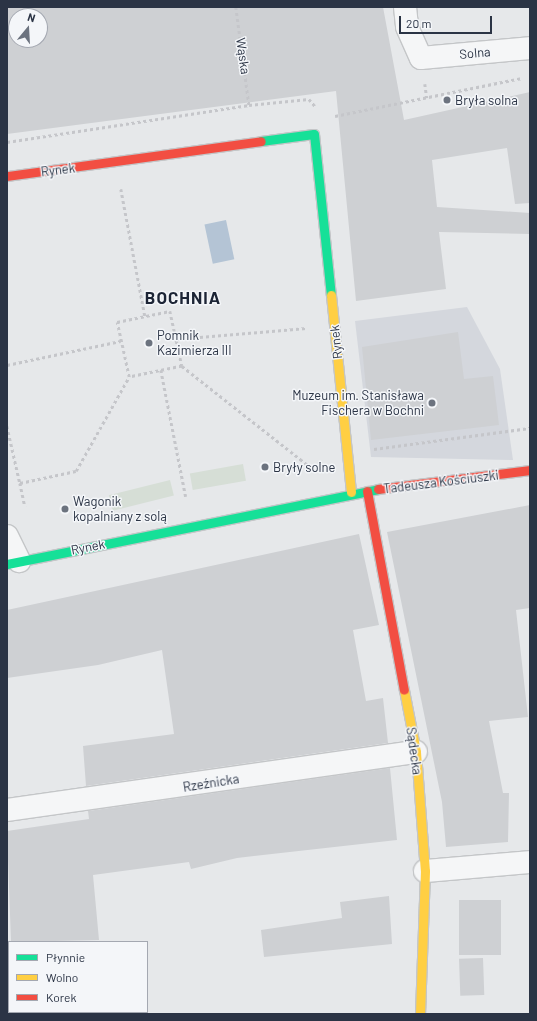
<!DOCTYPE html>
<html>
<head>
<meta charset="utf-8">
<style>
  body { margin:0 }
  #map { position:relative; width:537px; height:1021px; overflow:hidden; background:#e6e8ea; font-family:Barlow,sans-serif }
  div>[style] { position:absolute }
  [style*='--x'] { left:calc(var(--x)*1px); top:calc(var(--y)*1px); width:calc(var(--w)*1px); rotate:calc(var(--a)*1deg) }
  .built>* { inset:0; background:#d4d7dd }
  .green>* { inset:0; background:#d6ded6; transform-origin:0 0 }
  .water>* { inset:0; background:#b4c4d5; transform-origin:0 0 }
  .building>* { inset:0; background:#ced0d3; transform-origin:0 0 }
  .path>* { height:2.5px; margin-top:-1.25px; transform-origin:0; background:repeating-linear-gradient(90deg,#c5c6ca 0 3px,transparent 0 6px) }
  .roads { filter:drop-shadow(1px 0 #c4c6c8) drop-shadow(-1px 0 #c4c6c8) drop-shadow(0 1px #c4c6c8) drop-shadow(0 -1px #c4c6c8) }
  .street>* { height:22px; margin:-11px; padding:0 11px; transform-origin:11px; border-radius:11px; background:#f5f6f7 }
  .fast>* { height:9px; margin:-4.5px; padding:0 4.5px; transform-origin:4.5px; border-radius:4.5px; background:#16e098 }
  .slow>* { height:9px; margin:-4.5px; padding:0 4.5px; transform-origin:4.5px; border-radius:4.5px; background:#ffcf43 }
  .jam>* { height:9px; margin:-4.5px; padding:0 4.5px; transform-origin:4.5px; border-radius:4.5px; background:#f24e42 }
  .dots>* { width:11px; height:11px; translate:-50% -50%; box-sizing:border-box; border:2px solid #f4f6f9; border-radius:50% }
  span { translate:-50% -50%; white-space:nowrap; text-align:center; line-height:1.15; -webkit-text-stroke:3px #f4f6f9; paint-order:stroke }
  .street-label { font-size:13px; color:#2b3445 }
  .poi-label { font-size:13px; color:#2b3445 }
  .left { translate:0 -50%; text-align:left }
  .right { translate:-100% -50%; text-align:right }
  .district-label { font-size:17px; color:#1d2536; font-weight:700; letter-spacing:1px }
  .frame { position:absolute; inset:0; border:8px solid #2b3445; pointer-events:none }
  .legend { position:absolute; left:8px; top:941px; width:140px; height:72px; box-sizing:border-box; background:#f4f6f9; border:1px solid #a4a8b1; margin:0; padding:5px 7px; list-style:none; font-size:12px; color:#2b3445 }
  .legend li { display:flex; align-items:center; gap:8px; height:20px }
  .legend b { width:20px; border:1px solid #a4a8b1 }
  .north { position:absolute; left:8px; top:8px; width:40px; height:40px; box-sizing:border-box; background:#f4f6f9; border:1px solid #a4a8b1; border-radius:50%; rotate:18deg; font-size:11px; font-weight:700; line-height:16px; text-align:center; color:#2b3445 }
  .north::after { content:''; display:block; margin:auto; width:14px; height:18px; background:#6c737f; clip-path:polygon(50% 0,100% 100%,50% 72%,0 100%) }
  .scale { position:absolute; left:399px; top:16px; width:93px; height:18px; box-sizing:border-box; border:2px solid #2b3445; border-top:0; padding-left:5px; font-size:12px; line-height:14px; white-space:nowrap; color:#2b3445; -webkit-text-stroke:3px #f4f6f9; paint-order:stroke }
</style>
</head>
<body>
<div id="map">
  <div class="built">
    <i style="clip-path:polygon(467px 307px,500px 369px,513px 460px,371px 457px,355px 321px)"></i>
  </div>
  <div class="green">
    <i style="left:243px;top:464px;width:17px;height:54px;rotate:80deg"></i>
    <i style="left:170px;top:480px;width:16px;height:63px;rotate:76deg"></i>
  </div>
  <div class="water">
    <i style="left:226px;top:220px;width:40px;height:22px;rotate:78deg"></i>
  </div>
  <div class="building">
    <i style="clip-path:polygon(evenodd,7px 7px,383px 7px,404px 120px,530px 92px,530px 203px,515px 204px,507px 148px,432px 160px,437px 207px,530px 213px,530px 234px,439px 232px,446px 289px,356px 301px,336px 91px,7px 134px,7px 7px,16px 16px,40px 16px,40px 40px,16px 40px,16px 16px)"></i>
    <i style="clip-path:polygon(458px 332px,464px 379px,493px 376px,499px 425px,371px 440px,362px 347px)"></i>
    <i style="clip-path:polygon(530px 505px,530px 608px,516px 610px,528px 717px,489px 721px,503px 793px,509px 793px,508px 842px,446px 847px,442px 802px,387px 532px)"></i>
    <i style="clip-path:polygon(359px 534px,379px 625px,353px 630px,366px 701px,383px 698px,388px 743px,86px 786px,83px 746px,174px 734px,162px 650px,98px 665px,7px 678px,7px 610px)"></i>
    <i style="clip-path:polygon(390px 768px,397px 840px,237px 858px,191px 869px,189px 862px,93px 875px,99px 940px,11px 942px,7px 831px,89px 819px,88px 811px)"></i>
    <i style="clip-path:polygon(389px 896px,392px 944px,264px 957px,261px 930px,342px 918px,340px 902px)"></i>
    <i style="left:459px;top:900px;width:42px;height:55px"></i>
    <i style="left:483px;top:958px;width:37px;height:24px;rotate:88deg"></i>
  </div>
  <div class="path">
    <i style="--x:236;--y:7;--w:99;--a:82.4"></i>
    <i style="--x:425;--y:84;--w:14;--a:82"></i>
    <i style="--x:335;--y:116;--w:191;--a:-11.5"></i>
    <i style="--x:7;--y:142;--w:245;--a:-8.7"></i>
    <i style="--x:249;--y:105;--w:60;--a:-5.7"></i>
    <i style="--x:309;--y:99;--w:9;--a:49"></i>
    <i style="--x:121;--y:189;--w:129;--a:79.3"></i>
    <i style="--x:170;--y:311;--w:56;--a:77.7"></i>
    <i style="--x:182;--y:366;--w:54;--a:168.3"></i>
    <i style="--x:129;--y:377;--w:56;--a:-102.3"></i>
    <i style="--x:117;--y:322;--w:54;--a:-11.7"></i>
    <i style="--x:176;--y:339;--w:131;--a:-4.8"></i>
    <i style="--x:7;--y:365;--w:116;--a:-11.9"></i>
    <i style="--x:182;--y:366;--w:168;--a:38.2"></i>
    <i style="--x:161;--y:370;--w:129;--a:78.9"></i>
    <i style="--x:7;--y:426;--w:58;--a:77.2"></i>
    <i style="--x:20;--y:483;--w:57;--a:-12.1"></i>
    <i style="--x:76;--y:471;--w:108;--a:-60.6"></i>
    <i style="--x:374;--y:449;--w:157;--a:-7.7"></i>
    <i style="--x:20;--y:483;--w:24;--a:78"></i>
  </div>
  <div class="roads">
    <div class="street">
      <i style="--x:405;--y:7;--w:20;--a:84"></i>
      <i style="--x:407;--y:27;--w:34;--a:66"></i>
      <i style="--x:421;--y:58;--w:109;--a:-5.2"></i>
      <i style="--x:7;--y:536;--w:28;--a:64"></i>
      <i style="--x:7;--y:810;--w:413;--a:-8.1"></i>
      <i style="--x:425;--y:871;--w:105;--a:-4.9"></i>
    </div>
    <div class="fast">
      <i style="--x:261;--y:141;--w:53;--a:-7.5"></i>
      <i style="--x:314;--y:134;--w:162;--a:84"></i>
      <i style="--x:7;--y:564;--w:379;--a:-11.4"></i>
    </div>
    <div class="slow">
      <i style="--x:331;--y:295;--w:198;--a:84.2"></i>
      <i style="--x:404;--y:690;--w:63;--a:79"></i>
      <i style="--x:416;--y:752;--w:119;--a:85.7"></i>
      <i style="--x:425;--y:871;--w:143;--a:92"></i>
    </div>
    <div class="jam">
      <i style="--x:7;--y:176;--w:256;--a:-7.8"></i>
      <i style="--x:378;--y:489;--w:153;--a:-7.1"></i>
      <i style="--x:367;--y:491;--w:202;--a:79.5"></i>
    </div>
  </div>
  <div class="dots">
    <i style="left:447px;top:100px;background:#6c737f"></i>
    <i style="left:149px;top:343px;background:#6c737f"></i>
    <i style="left:432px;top:403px;background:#6c737f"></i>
    <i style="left:265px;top:467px;background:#6c737f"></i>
    <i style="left:65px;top:509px;background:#6c737f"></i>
  </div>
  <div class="street-label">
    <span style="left:475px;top:53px;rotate:-5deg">Solna</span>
    <span style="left:243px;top:56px;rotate:82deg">Wąska</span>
    <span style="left:58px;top:170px;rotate:-7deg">Rynek</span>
    <span style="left:336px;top:342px;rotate:-96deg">Rynek</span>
    <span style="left:441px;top:482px;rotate:-7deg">Tadeusza Kościuszki</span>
    <span style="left:88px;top:547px;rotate:-11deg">Rynek</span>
    <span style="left:414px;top:751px;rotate:82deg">Sądecka</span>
    <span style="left:211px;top:783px;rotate:-9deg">Rzeźnicka</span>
  </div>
  <div class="poi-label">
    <span class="left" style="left:455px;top:100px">Bryła solna</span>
    <span class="left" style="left:157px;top:343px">Pomnik<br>Kazimierza III</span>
    <span class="right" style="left:424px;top:403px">Muzeum im. Stanisława<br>Fischera w Bochni</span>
    <span class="left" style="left:273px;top:467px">Bryły solne</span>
    <span class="left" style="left:73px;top:509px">Wagonik<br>kopalniany z solą</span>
  </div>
  <div class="district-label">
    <span style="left:183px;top:298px">BOCHNIA</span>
  </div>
  <div class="frame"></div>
  <ul class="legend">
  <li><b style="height:5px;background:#16e098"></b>Płynnie</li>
  <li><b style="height:5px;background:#ffcf43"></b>Wolno</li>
  <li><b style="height:5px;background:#f24e42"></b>Korek</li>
  </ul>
  <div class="north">N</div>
  <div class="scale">20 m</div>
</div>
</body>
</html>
